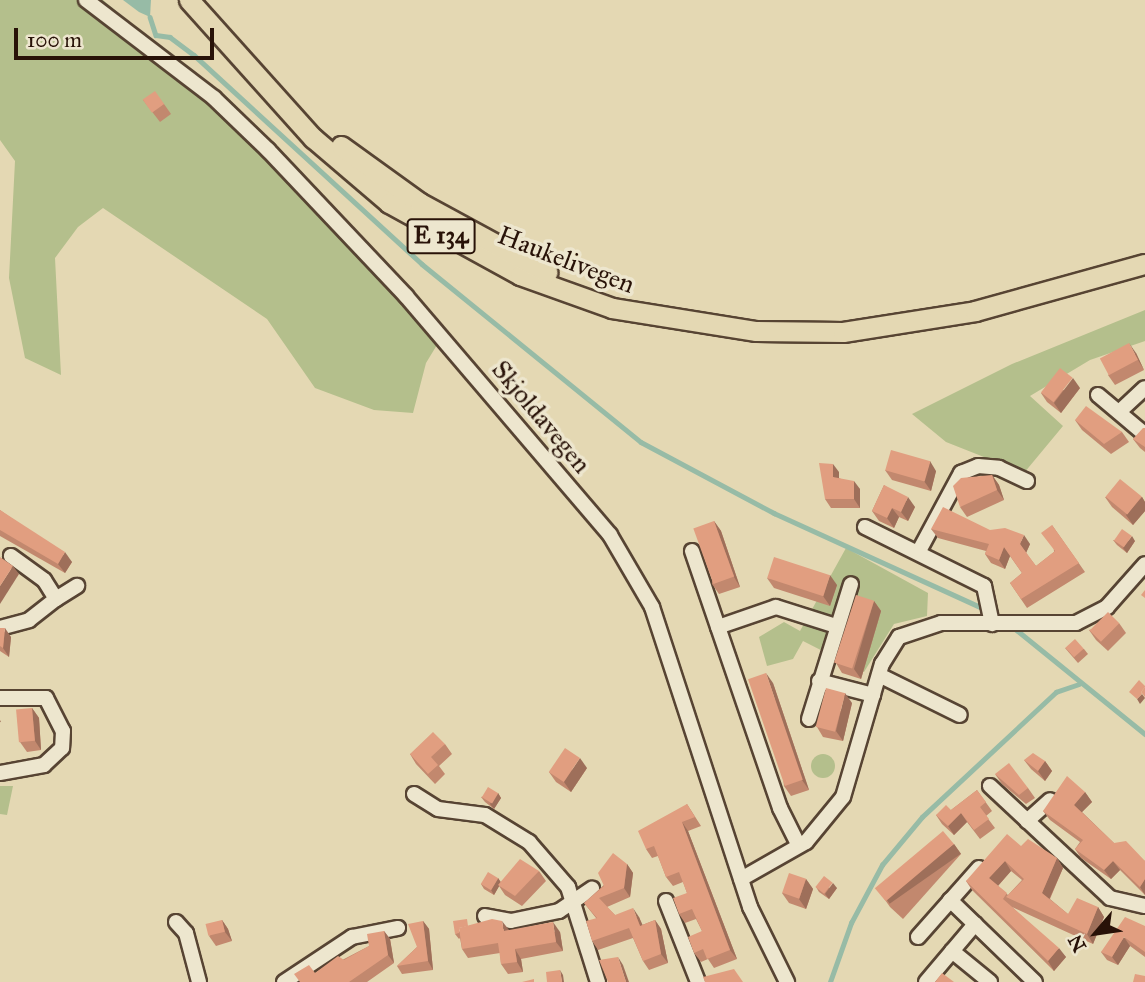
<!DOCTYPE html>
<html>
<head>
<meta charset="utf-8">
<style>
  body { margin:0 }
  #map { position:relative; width:1145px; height:982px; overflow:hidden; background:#e4d8b3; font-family:"IM FELL Great Primer",serif }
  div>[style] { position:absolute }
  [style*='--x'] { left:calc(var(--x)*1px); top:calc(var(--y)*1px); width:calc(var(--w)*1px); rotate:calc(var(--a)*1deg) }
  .green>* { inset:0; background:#b4bf8c }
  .round { border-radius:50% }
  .water>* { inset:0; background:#97bba6 }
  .stream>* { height:4.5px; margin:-2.25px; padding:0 2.25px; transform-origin:2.25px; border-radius:2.25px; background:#97bba6 }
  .roads { filter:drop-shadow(2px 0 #574433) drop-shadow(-2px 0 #574433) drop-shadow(0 2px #574433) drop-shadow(0 -2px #574433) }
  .minor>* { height:14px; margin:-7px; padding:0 7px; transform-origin:7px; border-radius:7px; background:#ede6ce }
  .highway>* { height:19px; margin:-9.5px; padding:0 9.5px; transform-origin:9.5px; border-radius:9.5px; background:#e4d8b3 }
  .wall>* { inset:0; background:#c2886e }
  .shaded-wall>* { inset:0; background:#9e6f5a; transform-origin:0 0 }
  .building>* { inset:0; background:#e19e80; transform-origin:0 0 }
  span { translate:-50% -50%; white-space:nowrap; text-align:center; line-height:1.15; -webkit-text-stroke:7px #ede6ce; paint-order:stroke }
  .shield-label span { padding:2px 5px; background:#ede6ce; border:2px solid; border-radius:5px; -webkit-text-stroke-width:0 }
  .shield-label { font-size:24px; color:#281208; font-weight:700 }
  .street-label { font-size:26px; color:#281208 }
  .north { position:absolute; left:1061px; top:898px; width:70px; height:70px; -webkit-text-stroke:5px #ede6ce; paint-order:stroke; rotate:241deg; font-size:19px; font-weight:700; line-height:28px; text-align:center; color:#281208 }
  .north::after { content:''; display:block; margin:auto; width:24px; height:32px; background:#281208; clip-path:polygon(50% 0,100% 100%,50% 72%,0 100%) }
  .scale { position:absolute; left:14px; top:28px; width:200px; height:32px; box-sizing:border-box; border:4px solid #281208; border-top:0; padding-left:9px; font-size:21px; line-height:24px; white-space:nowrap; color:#281208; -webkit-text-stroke:5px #ede6ce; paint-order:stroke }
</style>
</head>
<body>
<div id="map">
  <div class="green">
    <i style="clip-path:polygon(0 0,103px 0,184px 68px,440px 340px,426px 363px,413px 413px,374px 410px,315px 388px,267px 319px,103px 208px,78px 227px,55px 258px,61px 375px,25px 358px,9px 278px,15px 161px,0 140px)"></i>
    <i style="clip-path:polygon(1145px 310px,1145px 341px,1090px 360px,1030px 396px,1063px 426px,1024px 473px,946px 442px,912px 414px,1012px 364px)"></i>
    <i style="clip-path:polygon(846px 548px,928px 593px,927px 616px,894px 624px,864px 672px,803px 641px,793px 659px,767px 666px,759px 637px,784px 622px,800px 631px)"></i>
    <i class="round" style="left:811px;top:754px;width:24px;height:24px"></i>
    <i style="clip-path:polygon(0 786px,13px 786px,7px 815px,0 814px)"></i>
  </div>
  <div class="water">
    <i style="clip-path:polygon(123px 0,151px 0,150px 17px,139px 12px)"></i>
  </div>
  <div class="stream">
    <i style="--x:150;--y:17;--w:19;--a:72"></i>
    <i style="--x:156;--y:35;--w:14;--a:8"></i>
    <i style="--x:170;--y:37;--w:30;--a:37"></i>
    <i style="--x:194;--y:55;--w:309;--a:42.5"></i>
    <i style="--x:422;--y:264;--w:282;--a:39.1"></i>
    <i style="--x:641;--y:442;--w:151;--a:28.1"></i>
    <i style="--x:774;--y:513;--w:232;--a:24.5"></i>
    <i style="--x:1013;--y:627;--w:170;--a:39"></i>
    <i style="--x:830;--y:982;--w:63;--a:-70.4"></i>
    <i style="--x:851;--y:923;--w:66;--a:-61.9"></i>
    <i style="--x:882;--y:865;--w:62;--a:-50.2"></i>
    <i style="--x:922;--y:817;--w:183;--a:-43"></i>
    <i style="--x:1056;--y:692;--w:24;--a:-19"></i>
  </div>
  <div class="roads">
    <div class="minor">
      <i style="--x:86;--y:0;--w:161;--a:37.4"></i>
      <i style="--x:214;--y:98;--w:75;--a:43.9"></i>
      <i style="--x:268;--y:150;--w:201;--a:46.6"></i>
      <i style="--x:406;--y:296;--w:314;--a:49.5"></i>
      <i style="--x:610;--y:535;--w:83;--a:59.7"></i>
      <i style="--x:652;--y:607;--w:316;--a:71.9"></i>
      <i style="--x:750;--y:907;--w:84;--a:63.7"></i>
      <i style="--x:1098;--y:395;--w:57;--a:40.1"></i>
      <i style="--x:1119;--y:412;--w:35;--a:-43"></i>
      <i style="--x:865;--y:527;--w:133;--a:26.4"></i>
      <i style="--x:984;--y:586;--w:39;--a:78"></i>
      <i style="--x:692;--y:551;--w:272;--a:71.1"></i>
      <i style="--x:780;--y:808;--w:42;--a:63.4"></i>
      <i style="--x:919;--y:551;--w:89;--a:-61.7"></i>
      <i style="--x:961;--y:473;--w:18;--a:-22"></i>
      <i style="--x:978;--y:466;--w:21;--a:5"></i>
      <i style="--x:999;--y:468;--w:31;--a:25"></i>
      <i style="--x:56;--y:599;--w:25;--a:-32"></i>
      <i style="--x:718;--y:627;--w:61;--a:-19"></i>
      <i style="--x:776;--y:607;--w:63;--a:17.6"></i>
      <i style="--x:0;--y:628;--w:30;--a:-15"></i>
      <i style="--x:29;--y:620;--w:34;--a:-38"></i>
      <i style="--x:56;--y:599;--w:22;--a:-122"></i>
      <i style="--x:44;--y:580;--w:41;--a:-144"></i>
      <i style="--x:879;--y:675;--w:90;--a:26.3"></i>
      <i style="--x:819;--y:681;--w:56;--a:14.5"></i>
      <i style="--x:0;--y:698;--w:46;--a:0"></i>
      <i style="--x:46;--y:698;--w:37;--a:63"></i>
      <i style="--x:63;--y:731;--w:17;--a:93"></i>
      <i style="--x:62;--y:748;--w:25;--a:137"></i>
      <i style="--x:44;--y:765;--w:45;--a:169.7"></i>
      <i style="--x:809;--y:719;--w:141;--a:-72.7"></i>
      <i style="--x:990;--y:786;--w:164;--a:43"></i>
      <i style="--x:1110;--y:898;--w:36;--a:13"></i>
      <i style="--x:414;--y:794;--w:28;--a:32"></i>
      <i style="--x:438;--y:809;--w:47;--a:7.3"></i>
      <i style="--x:485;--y:815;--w:52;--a:31.5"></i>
      <i style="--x:529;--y:842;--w:60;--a:49.1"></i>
      <i style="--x:568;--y:887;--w:100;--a:72.5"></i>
      <i style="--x:1027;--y:821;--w:31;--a:-42"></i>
      <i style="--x:741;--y:879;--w:75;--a:-29.6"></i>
      <i style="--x:806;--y:842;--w:58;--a:-50.6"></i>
      <i style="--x:843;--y:797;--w:139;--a:-73.7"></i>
      <i style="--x:882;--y:664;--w:32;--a:-58"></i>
      <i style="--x:899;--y:637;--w:44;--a:-18.4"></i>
      <i style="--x:941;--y:623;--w:135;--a:0"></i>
      <i style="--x:1076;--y:623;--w:35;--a:-27"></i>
      <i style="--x:1107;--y:607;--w:57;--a:-48.5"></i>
      <i style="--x:950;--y:900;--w:118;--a:44"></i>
      <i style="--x:666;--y:901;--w:87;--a:68.4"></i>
      <i style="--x:485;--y:916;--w:26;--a:11"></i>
      <i style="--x:511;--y:921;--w:49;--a:-11.8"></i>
      <i style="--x:559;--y:911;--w:40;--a:-34"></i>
      <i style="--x:176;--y:922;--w:15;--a:48"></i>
      <i style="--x:186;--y:933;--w:51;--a:75.1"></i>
      <i style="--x:918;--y:937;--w:92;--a:-48.5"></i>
      <i style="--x:952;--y:951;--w:49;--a:39.2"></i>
      <i style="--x:284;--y:982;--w:82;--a:-33.5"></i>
      <i style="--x:352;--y:937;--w:47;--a:-11.1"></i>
      <i style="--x:926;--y:982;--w:76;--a:-49.8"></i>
    </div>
    <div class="highway">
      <i style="--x:189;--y:0;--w:186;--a:48.1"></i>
      <i style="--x:313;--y:138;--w:100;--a:40.5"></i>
      <i style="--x:389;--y:203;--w:149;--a:28.8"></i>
      <i style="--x:520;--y:275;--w:98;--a:19.7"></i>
      <i style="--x:612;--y:308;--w:146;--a:9.1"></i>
      <i style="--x:756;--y:331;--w:87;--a:0.7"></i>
      <i style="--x:843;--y:332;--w:134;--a:-9"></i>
      <i style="--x:975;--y:311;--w:176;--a:-15.5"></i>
      <i style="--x:341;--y:146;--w:97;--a:35.8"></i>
      <i style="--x:420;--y:203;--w:145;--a:28.5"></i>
    </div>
  </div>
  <div class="wall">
    <i style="clip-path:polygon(143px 100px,164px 104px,171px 114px,160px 122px)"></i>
    <i style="clip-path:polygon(1136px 353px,1144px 370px,1115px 385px,1108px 375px)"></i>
    <i style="clip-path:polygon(1080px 388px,1061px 413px,1047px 402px,1041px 393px)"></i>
    <i style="clip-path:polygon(1075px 420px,1122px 432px,1129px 442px,1111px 454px,1082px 430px)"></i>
    <i style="clip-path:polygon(1145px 428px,1145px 452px,1140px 448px,1133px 439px)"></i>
    <i style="clip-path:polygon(885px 470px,936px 471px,931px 491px,892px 480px)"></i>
    <i style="clip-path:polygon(839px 472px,839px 478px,860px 489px,860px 508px,831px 508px,825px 499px)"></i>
    <i style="clip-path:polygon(992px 475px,999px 485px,1004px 500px,967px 517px,960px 507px)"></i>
    <i style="clip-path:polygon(884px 485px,915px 507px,908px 521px,899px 517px,894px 528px,879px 521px,872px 511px)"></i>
    <i style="clip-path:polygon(1105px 497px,1142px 497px,1145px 502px,1145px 511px,1133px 525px,1112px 507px)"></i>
    <i style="clip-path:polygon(0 510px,72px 562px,65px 573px,0 536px)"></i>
    <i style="clip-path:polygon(714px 521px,721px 531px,740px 587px,719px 594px,712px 584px)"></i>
    <i style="clip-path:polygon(1052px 525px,1085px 572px,1027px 608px,1010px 583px,1022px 573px,1010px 556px,1005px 569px,991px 563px,985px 554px,986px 551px,938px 538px,931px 529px,990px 530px,1030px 544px,1026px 553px,1036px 566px,1054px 552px)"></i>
    <i style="clip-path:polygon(1113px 540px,1135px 541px,1127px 553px,1117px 545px)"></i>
    <i style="clip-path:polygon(767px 578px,837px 585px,830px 606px,774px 588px)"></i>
    <i style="clip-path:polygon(874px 601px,881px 611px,861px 679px,842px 673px,836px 663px)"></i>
    <i style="clip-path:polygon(1119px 623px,1126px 633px,1108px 651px,1096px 640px,1089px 630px)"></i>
    <i style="clip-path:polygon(0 628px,11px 637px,9px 657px,0 651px)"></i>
    <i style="clip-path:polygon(1065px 648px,1084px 649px,1088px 654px,1078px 663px)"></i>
    <i style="clip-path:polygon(773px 683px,809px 790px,791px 796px,784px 786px)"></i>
    <i style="clip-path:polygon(852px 703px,843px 741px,823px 737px,817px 727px)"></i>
    <i style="clip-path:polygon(32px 708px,39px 718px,41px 750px,27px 752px,20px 742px)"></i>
    <i style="clip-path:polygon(445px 744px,452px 754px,439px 766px,445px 774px,435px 784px,416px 764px,410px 754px)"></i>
    <i style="clip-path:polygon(1024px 760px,1045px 761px,1052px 771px,1045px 781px,1031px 769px)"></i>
    <i style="clip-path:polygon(587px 768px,571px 792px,556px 782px,549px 772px)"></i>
    <i style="clip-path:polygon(995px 774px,1028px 788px,1035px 798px,1026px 804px,1002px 784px)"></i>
    <i style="clip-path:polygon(977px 790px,992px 811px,986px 816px,995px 828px,980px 839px,967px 822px,954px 835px,942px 824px,936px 815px,951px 810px)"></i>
    <i style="clip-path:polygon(1085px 792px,1092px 802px,1082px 812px,1114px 843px,1145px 861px,1145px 895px,1120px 870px,1111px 879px,1081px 858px,1075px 849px,1080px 842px,1050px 820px,1043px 811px)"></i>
    <i style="clip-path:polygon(498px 793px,501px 798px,494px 809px,485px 802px,481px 797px)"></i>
    <i style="clip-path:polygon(687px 804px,701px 826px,688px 831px,737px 959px,714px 968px,708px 959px,701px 962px,694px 953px,702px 931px,696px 919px,685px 923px,679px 914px,687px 893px,683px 882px,673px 886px,666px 877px,658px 856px,652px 858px,646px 849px)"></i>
    <i style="clip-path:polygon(954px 844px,961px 854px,903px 919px,890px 907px,883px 897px)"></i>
    <i style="clip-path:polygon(evenodd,1021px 846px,1057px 858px,1063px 868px,1050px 899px,1068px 914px,1098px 907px,1104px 917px,1093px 944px,1012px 907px,1066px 957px,1054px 971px,972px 890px,966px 881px,1021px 846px,1011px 871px,1022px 880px,1008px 895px,998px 886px,1011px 871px)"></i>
    <i style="clip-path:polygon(627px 864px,633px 873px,630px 897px,607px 907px,615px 915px,639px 917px,642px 925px,655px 920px,661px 929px,668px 963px,649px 970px,643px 961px,633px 938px,598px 950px,592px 941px,596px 918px,584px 903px)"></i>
    <i style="clip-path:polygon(539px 871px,546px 881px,522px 906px,505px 895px,499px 886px,494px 895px,484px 889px,481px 884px,498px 878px,501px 882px)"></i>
    <i style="clip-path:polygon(806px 879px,813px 889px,806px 909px,789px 903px,782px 893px)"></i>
    <i style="clip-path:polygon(816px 887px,837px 888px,829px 899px,819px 892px)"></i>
    <i style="clip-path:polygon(222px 920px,228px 929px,232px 941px,216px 946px,209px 936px)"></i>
    <i style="clip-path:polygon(423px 921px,429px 929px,433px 970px,402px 974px,397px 966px,417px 947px)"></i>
    <i style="clip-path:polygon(471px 925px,509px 930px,560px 932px,563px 951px,521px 959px,523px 972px,508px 974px,501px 964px,500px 953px,468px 958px,462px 949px,460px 938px,459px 939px,455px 934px)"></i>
    <i style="clip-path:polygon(1145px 926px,1145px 957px,1130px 946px,1118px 965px,1107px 960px,1101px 952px)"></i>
    <i style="clip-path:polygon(384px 931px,390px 939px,394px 963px,367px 982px,300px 982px,369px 946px)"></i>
  </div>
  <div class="shaded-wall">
    <i style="clip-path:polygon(1129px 343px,1136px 353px,1144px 370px,1138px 360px)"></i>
    <i style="clip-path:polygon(1073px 378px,1080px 388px,1061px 413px,1054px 403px)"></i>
    <i style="clip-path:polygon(930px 461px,936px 471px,931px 491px,924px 481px)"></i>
    <i style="clip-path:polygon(833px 464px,839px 472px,839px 486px,833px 477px)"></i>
    <i style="clip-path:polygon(992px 475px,999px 485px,1004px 500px,997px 490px)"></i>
    <i style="clip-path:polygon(854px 481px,860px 489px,860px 508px,854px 499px)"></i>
    <i style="clip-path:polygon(908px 497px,915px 507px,908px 521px,901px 512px)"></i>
    <i style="clip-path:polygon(1142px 497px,1145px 502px,1145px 511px,1133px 525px,1126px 515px)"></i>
    <i style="clip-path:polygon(892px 508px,899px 517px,894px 528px,887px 518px)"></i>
    <i style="clip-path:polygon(714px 521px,721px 531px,740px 587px,734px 577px)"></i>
    <i style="clip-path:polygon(1024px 535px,1030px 544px,1026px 553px,1020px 544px)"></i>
    <i style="clip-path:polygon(1132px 536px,1135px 541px,1127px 553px,1123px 548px)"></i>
    <i style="clip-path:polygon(1004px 547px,1010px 556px,1005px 569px,999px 560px)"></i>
    <i style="clip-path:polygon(65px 552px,72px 562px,65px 573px,58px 564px)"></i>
    <i style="clip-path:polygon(13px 566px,19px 574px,0 604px,0 586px)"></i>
    <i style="clip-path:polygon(830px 575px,837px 585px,830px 606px,823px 596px)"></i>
    <i style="clip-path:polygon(874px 601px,881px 611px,861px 679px,854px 669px)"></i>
    <i style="clip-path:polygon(5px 628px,11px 637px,9px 657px,3px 648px)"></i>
    <i style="clip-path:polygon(766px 673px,773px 683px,809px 790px,802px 780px)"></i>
    <i style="clip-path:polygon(845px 693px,852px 703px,843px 741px,836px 731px)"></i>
    <i style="clip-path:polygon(1142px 694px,1145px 698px,1140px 704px,1137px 699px)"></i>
    <i style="clip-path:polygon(32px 708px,39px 718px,41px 750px,35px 741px)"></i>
    <i style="left:0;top:720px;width:2px;height:35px;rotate:63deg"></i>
    <i style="clip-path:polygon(580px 758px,587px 768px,571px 792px,564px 782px)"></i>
    <i style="clip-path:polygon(1045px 761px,1052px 771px,1045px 781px,1038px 771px)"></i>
    <i style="clip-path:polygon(1085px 792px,1092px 802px,1080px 814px,1074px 805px)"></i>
    <i style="clip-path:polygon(498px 793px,501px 798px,494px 809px,490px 804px)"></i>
    <i style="clip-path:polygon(961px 813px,967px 822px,954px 835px,948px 826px)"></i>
    <i style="clip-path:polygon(682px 822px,688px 831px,737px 959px,730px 950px)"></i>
    <i style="left:954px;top:844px;width:12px;height:87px;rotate:55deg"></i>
    <i style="clip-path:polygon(1057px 858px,1063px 868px,1048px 902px,1042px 893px)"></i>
    <i style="clip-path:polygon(1005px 861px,1011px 871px,996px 888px,989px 878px)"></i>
    <i style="clip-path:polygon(1113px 861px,1120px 870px,1111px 879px,1104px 870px)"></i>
    <i style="clip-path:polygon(627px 864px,633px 873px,630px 897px,624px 888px)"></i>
    <i style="clip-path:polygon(498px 878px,501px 883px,494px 895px,491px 890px)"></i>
    <i style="clip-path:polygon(806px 879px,813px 889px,806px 909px,799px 899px)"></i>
    <i style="clip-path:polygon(1145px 879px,1145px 895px,1140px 887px)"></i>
    <i style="clip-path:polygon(833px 883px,837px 888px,829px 899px,825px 894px)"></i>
    <i style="clip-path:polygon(1098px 907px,1104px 917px,1093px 944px,1087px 934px)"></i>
    <i style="clip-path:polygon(633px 908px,639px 917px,647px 935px,640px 926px)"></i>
    <i style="clip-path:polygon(222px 920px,228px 929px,232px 941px,225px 932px)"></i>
    <i style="clip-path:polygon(655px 920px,661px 929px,668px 963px,661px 954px)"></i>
    <i style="clip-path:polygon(423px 921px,429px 929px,433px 970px,428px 961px)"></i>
    <i style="clip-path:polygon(502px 921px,509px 930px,504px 931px)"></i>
    <i style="clip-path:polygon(553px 922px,560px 932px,563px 951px,556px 942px)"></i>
    <i style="clip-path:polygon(384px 931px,390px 939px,394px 963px,388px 955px)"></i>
    <i style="clip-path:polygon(1124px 937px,1130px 946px,1118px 965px,1112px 957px)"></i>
    <i style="clip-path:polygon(1059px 948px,1066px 957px,1054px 971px,1048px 961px)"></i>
    <i style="clip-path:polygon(515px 949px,521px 959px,523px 972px,517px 962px)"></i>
    <i style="clip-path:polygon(618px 957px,623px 965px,629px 982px,626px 982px)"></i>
    <i style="clip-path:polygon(560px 970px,563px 975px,564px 982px,562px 982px)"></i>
  </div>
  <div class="building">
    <i style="left:155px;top:91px;width:16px;height:15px;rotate:55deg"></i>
    <i style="left:1129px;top:343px;width:19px;height:33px;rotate:62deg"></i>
    <i style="left:1060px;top:368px;width:16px;height:31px;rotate:38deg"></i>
    <i style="clip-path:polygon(1086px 406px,1122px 432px,1104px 444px,1075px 420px)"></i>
    <i style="clip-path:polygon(1143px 428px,1145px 428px,1145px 447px,1133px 439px)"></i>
    <i style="left:891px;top:450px;width:41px;height:21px;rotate:16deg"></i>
    <i style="clip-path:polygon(819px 463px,833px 464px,833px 477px,854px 481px,854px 499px,825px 499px)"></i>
    <i style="clip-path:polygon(992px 475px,997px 490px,960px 507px,953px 486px,961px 478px)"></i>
    <i style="left:1120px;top:479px;width:28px;height:23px;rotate:39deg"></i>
    <i style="clip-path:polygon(884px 485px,908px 497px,901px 512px,892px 508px,887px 518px,872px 511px)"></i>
    <i style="clip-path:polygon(943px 507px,990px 530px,1005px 528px,1024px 535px,1020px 544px,1036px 566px,1055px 551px,1041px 533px,1052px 525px,1079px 563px,1021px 599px,1010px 583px,1022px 573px,1004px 547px,999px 560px,985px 554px,989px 544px,931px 529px)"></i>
    <i style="clip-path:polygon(0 510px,65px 552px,58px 564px,0 530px)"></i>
    <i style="left:714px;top:521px;width:59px;height:22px;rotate:70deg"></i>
    <i style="left:1122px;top:529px;width:12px;height:14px;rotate:35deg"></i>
    <i style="clip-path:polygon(0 557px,13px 566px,0 586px)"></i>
    <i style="left:774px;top:557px;width:59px;height:22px;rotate:18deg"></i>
    <i style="clip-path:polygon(1145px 590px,1145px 598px,1141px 595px)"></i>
    <i style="left:856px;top:595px;width:19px;height:71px;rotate:18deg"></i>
    <i style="left:1108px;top:612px;width:16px;height:26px;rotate:45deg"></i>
    <i style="clip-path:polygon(0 628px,5px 628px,3px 648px,0 646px)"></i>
    <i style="left:1075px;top:639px;width:13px;height:13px;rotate:48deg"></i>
    <i style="left:766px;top:673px;width:113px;height:19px;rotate:71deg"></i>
    <i style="clip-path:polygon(1139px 680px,1145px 686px,1145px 687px,1141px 692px,1142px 694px,1137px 699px,1129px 692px)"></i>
    <i style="clip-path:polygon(1145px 687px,1145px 697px,1141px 692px)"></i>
    <i style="left:826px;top:688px;width:20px;height:40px;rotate:15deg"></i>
    <i style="left:32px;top:708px;width:33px;height:16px;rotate:85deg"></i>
    <i style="clip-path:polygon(433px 732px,445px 744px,431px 757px,438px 765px,428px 774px,410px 754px)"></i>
    <i style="left:565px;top:748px;width:18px;height:29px;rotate:34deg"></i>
    <i style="clip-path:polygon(1033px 753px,1045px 761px,1038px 771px,1024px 760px)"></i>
    <i style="clip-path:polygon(1009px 763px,1028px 788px,1019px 795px,995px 774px)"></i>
    <i style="clip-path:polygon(1067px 776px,1085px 792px,1074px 805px,1114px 843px,1126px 841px,1145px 861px,1145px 879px,1140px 887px,1113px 861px,1104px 870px,1075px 849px,1083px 840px,1043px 811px)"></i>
    <i style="left:488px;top:787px;width:12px;height:12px;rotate:31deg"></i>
    <i style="clip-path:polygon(977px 790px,986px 802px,980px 807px,989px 819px,974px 830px,961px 813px,948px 826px,936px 815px,946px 805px,951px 810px)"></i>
    <i style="clip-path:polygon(687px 804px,695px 817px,682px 822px,730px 950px,707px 959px,703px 949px,694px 953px,688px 937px,702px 931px,692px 909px,679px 914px,673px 898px,687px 893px,679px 872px,666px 877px,654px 846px,646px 849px,638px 831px)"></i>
    <i style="left:943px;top:831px;width:17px;height:89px;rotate:50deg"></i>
    <i style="clip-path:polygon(1007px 834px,1021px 846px,1028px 839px,1057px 858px,1042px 893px,1068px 914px,1077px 898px,1098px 907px,1087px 934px,1006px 897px,1024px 879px,1005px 861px,989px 878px,1007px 893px,1003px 899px,1059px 948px,1048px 961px,966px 881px)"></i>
    <i style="clip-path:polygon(613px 853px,627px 864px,624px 888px,599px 898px,615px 915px,633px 908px,640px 926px,655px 920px,661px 954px,643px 961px,629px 928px,592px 941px,586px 921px,597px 918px,584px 903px,604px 886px,598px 873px)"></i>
    <i style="clip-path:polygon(520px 859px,539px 871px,515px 896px,498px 885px)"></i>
    <i style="left:488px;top:872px;width:12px;height:14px;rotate:31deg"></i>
    <i style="left:789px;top:873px;width:18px;height:21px;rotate:19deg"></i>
    <i style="left:824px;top:876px;width:11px;height:14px;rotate:38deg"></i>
    <i style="clip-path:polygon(1125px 917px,1145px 926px,1145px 952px,1124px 937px,1112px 957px,1101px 952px)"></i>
    <i style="clip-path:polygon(467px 919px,468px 926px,459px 928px,459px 933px,455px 934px,453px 921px)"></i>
    <i style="clip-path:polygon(492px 919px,502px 921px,504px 931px,553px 922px,556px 942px,515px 949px,517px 962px,501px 964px,498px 943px,462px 949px,459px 928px)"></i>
    <i style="left:222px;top:920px;width:12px;height:17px;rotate:76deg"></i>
    <i style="clip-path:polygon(423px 921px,428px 961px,397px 966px,417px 947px,408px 924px)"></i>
    <i style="clip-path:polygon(384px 931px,388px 955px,349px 982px,300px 982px,294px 974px,309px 965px,315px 973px,338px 956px,344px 960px,369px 946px,367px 934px)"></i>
    <i style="clip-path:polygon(618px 957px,626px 982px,608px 982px,599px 960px)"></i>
    <i style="clip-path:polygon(734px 969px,743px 982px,705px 982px,703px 977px)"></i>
    <i style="clip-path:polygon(560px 970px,562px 982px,547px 982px,546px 972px)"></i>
    <i style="clip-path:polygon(942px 973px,954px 982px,935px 982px)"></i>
    <i style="clip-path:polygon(1135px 974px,1145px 976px,1145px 982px,1133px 982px)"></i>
    <i style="clip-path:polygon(534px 979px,534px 982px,522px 982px)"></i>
  </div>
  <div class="shield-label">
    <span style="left:441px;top:236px">E 134</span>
  </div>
  <div class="street-label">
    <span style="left:566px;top:260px;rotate:21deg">Haukelivegen</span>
    <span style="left:541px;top:417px;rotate:50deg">Skjoldavegen</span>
  </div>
  <div class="north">N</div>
  <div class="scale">100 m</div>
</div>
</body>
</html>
